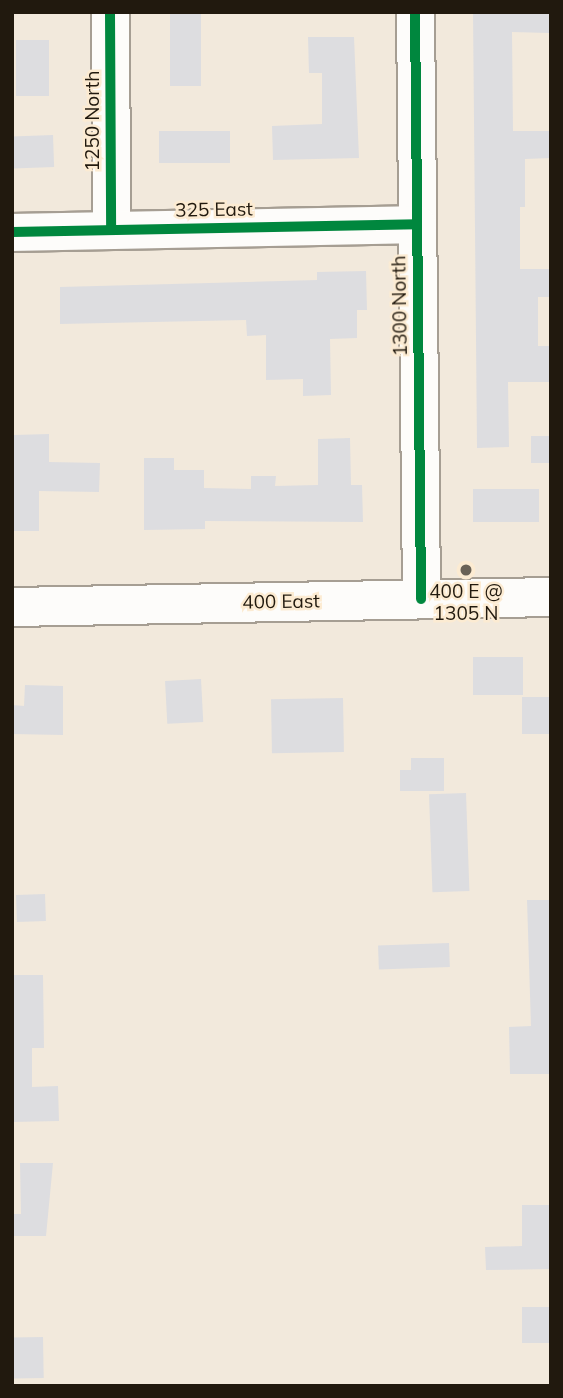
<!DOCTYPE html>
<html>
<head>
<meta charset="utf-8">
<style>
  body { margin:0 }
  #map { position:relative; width:563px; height:1398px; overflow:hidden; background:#f2e9dc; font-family:Mulish,sans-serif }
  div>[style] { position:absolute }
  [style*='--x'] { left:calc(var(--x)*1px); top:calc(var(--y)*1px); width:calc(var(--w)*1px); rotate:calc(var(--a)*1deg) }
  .building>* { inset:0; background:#dddde0; transform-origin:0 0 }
  .roads { filter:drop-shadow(2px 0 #a69e93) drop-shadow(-2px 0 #a69e93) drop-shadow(0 2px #a69e93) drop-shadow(0 -2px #a69e93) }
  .minor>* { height:37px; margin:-18.5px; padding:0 18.5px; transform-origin:18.5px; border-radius:18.5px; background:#fdfcfa }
  .major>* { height:38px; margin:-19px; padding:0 19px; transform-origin:19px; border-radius:19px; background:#fdfcfa }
  .cycleway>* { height:10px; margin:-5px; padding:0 5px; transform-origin:5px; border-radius:5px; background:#00873e }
  .dots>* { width:19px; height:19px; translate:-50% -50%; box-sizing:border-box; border:4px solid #fcebd2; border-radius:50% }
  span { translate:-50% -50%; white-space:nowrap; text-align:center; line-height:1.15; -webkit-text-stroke:5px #fcebd2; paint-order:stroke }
  .street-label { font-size:19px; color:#21190e }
  .poi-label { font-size:19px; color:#21190e }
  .frame { position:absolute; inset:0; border:14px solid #21190e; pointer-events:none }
</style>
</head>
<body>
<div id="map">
  <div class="building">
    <i style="left:170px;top:12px;width:31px;height:74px"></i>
    <i style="clip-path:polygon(473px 12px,549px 13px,549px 33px,512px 32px,513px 131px,551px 131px,551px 158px,525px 159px,525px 207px,520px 207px,520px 269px,551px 269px,551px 297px,538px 297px,538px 346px,551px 346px,551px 382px,508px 382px,509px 447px,477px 448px)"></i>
    <i style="clip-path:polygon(308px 37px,354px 37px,359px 158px,273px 160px,272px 126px,322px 124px,322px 73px,309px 73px)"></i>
    <i style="left:16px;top:40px;width:33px;height:56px"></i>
    <i style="left:159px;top:131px;width:71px;height:32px"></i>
    <i style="left:53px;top:135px;width:32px;height:41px;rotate:88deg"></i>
    <i style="clip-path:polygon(366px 271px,367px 310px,357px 310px,357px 338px,330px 339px,331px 395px,303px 396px,303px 379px,266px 380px,266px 335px,247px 336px,246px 320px,60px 324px,60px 287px,317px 280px,317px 272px)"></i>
    <i style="clip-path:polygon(49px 434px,49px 462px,100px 463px,99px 492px,39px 491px,39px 531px,12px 531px,14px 435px)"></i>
    <i style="left:531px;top:436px;width:20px;height:27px"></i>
    <i style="clip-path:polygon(350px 438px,351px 485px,362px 485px,363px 522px,205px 521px,205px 529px,144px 530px,144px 458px,174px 458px,174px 470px,204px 470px,204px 488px,251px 489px,251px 476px,276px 476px,275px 486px,318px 485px,318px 439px)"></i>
    <i style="left:473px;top:489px;width:66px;height:33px"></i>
    <i style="left:473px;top:657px;width:50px;height:38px"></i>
    <i style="left:201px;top:679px;width:43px;height:36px;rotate:87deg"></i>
    <i style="clip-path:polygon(25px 685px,63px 686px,63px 735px,12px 734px,12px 705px,24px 706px)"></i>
    <i style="left:551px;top:697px;width:37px;height:29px;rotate:90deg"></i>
    <i style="left:343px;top:698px;width:54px;height:72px;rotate:89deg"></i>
    <i style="clip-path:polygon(411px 758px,444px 758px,444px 791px,400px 791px,400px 770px,411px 770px)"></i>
    <i style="left:466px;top:793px;width:98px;height:37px;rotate:88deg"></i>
    <i style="left:45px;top:894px;width:27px;height:29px;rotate:88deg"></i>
    <i style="clip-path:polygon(527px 900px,551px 900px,551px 1074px,510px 1074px,509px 1027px,531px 1026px)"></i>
    <i style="left:449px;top:943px;width:24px;height:71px;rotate:88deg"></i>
    <i style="clip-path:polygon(14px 975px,43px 975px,44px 1048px,32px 1048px,32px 1087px,58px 1086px,59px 1121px,12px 1122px)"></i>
    <i style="clip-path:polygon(20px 1163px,53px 1163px,46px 1236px,12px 1236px,12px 1214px,21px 1214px)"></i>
    <i style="clip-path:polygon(522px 1205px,551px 1205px,551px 1269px,486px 1270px,485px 1247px,522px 1246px)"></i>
    <i style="left:551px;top:1307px;width:36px;height:29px;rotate:90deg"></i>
    <i style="left:43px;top:1337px;width:41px;height:31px;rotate:89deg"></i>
  </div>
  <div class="roads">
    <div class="minor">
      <i style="--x:110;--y:12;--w:218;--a:89.7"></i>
      <i style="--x:415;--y:12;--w:587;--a:89.41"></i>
      <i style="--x:12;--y:232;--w:405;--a:-1.1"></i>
    </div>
    <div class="major">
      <i style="--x:12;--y:607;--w:539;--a:-1.06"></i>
    </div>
  </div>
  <div class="cycleway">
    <i style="--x:110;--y:12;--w:218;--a:89.7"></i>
    <i style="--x:415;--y:12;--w:587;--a:89.41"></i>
    <i style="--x:12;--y:232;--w:405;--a:-1.1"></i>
  </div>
  <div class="dots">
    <i style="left:466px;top:570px;background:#6a6256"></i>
  </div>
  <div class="street-label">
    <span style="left:93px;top:121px;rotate:-90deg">1250 North</span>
    <span style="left:214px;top:210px;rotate:-1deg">325 East</span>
    <span style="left:400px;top:306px;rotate:-91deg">1300 North</span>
    <span style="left:281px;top:602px;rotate:-1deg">400 East</span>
  </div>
  <div class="poi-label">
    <span style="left:466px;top:603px">400 E @<br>1305 N</span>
  </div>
  <div class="frame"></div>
</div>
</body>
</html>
